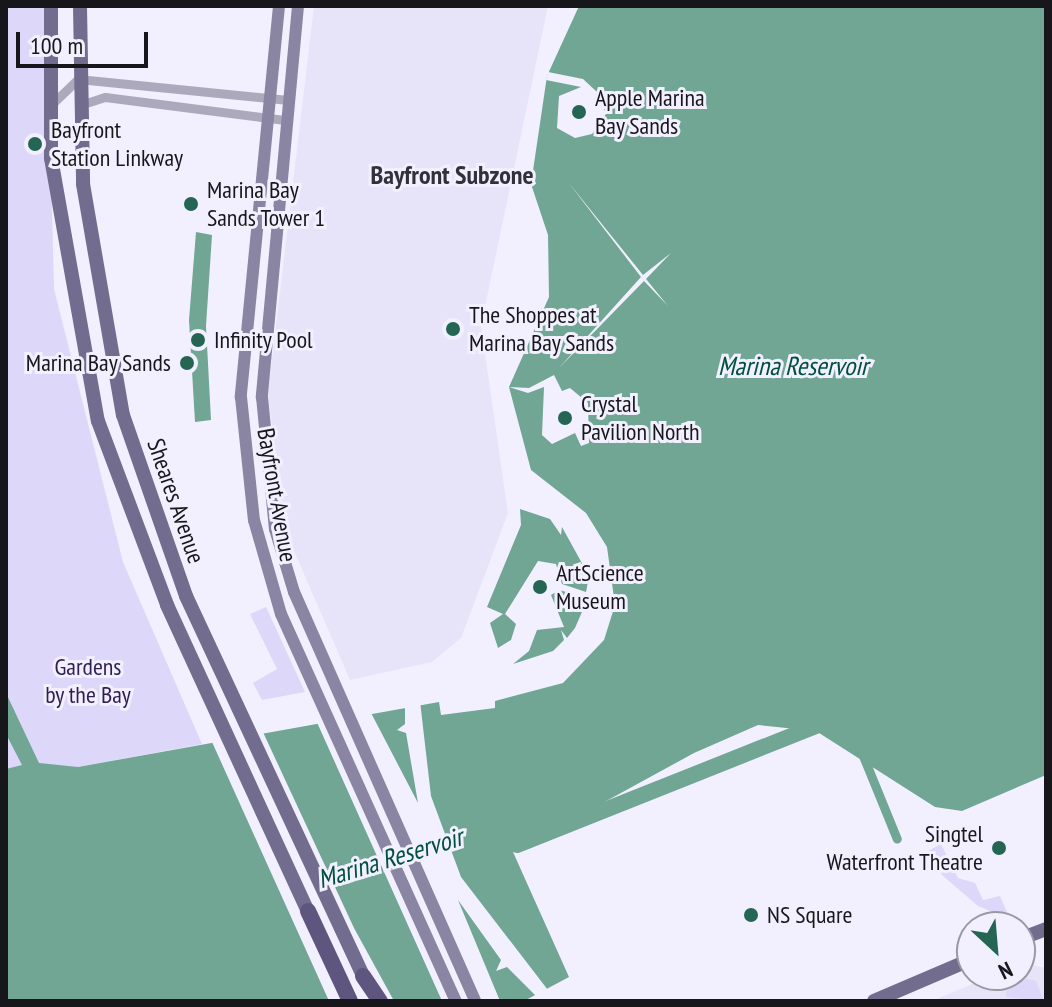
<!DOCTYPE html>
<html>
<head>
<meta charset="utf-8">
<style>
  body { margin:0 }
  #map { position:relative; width:1052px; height:1007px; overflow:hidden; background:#f2f0fe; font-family:"PT Sans Narrow",sans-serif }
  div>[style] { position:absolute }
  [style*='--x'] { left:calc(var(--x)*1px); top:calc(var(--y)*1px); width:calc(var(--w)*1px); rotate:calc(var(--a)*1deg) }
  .built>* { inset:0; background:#e7e4f9 }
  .green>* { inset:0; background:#ddd7f9 }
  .water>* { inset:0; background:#70a693 }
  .pier>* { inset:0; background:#f2f0fe }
  .canal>* { height:9px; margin:-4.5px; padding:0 4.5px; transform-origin:4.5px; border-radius:4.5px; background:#70a693 }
  .river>* { height:16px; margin:-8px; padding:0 8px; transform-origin:8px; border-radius:8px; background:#70a693 }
  .street>* { height:9px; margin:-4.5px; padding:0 4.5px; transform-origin:4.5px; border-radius:4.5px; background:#aca9bd }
  .secondary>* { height:12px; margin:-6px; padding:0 6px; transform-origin:6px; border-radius:6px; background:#8a85a2 }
  .primary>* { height:14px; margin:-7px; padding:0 7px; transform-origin:7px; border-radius:7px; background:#726c8f }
  .highway>* { height:16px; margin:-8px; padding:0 8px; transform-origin:8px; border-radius:8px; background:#5e567e }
  .dots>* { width:22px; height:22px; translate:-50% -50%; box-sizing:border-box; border:4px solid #f2f0fe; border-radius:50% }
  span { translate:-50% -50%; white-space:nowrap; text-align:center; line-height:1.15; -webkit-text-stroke:6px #f2f0fe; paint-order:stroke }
  .poi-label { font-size:24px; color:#17171b }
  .left { translate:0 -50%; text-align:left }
  .right { translate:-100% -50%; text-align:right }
  .street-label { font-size:24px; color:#17171b }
  .park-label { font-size:24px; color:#2d1e53 }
  .neighbourhood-label { font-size:26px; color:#32303a; font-weight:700 }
  .water-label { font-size:26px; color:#01503e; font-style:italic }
  .frame { position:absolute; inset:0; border:8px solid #17171b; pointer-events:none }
  .north { position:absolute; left:956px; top:911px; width:80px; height:80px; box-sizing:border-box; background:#f2f0fe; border:2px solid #9a99a3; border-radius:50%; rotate:154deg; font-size:22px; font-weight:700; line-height:32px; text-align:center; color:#17171b }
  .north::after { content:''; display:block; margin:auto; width:28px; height:36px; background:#256553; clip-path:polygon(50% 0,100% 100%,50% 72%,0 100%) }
  .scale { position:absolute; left:16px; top:32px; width:132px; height:36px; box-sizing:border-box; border:4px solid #17171b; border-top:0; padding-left:10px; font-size:24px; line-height:28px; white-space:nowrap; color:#17171b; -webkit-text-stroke:6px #f2f0fe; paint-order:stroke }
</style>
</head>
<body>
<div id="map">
  <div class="built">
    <i style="clip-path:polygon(314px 6px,548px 6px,481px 326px,508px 513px,461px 638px,432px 662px,350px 680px,285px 530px,268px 393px)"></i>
    <i style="clip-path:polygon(1022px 963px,1046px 968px,1046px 1001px,932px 1001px,994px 975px,1020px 975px)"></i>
  </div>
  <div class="green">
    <i style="clip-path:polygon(6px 6px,47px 6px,54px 289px,123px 562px,202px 744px,78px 767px,6px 769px)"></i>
    <i style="clip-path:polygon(266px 607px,305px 692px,262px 700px,253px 683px,277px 669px,250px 614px)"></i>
    <i style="clip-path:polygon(941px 844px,958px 878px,975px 883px,983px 900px,1000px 896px,1010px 919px,978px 906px,942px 875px,928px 851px)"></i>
    <i style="clip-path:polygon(1007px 975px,1036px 981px,1044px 1001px,1006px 997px)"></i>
  </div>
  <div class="water">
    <i style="clip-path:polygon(579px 6px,1046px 6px,1046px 775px,962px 811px,935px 807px,816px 731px,758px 725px,694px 753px,513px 852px,569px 977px,524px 1001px,6px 1001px,6px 769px,22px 765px,6px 734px,6px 693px,39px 763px,78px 767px,439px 702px,441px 715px,495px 708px,495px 701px,563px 683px,604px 640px,615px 605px,607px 547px,586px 513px,531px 470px,509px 387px,549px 297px,548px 235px,531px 184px,547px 76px)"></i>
    <i style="clip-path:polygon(196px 232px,212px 235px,206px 326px,211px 420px,195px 422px,189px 320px)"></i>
    <i style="clip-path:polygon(520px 509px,550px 519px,561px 535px,562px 527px,589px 576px,586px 592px,562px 584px,556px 564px,538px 561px,505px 614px,516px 624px,511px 640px,498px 648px,490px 623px,503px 614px,487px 607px,521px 525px)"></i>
    <i style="clip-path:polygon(559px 590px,588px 598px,575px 628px,567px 638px,561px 630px,564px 640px,553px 651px,513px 664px,529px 651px,537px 630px,564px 627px,551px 595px)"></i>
  </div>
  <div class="pier">
    <i style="clip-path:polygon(548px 72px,583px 79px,597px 92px,606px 114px,592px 134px,575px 138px,557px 128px,559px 96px,581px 87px,546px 80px)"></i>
    <i style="clip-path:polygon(568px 182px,643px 275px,671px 253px,646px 279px,668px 306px,644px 281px,558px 369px,641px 277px)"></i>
    <i style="clip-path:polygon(554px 375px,562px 391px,570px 388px,588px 403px,589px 443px,581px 446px,575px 433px,552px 444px,542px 435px,544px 387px,528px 393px,509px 387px,529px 388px)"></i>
    <i style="clip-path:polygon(420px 701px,431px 796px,461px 877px,551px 994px,539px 999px,507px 967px,496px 971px,501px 960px,458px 900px,500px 1001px,442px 1001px,315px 718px,369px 709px,418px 803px,406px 733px,397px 730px,405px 724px,405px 704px)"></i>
    <i style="clip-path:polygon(262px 730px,354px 928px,394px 1001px,329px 1001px,212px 742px)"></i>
  </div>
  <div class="canal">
    <i style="--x:859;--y:746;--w:100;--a:67.8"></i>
  </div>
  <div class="river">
    <i style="--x:517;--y:845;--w:333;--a:-21.7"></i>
  </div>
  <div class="street">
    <i style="--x:53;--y:103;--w:35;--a:-44"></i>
    <i style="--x:78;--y:79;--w:211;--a:5.7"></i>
    <i style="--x:80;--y:105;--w:26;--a:-18"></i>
    <i style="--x:105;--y:97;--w:181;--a:7.3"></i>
  </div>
  <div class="secondary">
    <i style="--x:279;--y:6;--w:393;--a:95.6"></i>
    <i style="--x:241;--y:397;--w:124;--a:84"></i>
    <i style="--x:254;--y:520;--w:98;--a:74"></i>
    <i style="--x:281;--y:614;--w:425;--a:65.7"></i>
    <i style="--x:298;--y:6;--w:393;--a:95.3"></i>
    <i style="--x:262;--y:397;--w:133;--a:84.4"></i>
    <i style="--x:275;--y:529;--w:66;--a:73.2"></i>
    <i style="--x:294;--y:592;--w:447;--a:66.1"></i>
  </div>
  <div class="primary">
    <i style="--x:51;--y:6;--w:152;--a:90"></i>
    <i style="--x:51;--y:158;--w:267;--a:79.9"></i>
    <i style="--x:98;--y:421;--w:197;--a:69.4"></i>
    <i style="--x:167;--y:605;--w:337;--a:65.3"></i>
    <i style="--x:80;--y:6;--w:178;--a:89"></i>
    <i style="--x:83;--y:184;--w:234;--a:80.2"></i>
    <i style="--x:123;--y:415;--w:192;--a:70.8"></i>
    <i style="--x:186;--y:596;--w:419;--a:65"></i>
    <i style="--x:1020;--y:939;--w:28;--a:-21"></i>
    <i style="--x:874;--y:1001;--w:107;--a:-23.2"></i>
  </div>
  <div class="highway">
    <i style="--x:308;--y:911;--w:99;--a:65"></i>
    <i style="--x:363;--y:976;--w:30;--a:56"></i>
  </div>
  <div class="dots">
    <i style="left:579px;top:112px;background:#256553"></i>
    <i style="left:35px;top:144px;background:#256553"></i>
    <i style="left:191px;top:204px;background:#256553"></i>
    <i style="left:453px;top:329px;background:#256553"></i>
    <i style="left:198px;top:340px;background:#256553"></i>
    <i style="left:187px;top:363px;background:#256553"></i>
    <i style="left:565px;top:418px;background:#256553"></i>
    <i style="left:540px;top:587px;background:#256553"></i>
    <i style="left:999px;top:848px;background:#256553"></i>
    <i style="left:751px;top:915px;background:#256553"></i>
  </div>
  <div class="poi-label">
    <span class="left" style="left:595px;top:112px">Apple Marina<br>Bay Sands</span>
    <span class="left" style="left:51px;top:144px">Bayfront<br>Station Linkway</span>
    <span class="left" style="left:207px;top:204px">Marina Bay<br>Sands Tower 1</span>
    <span class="left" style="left:469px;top:329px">The Shoppes at<br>Marina Bay Sands</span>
    <span class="left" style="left:214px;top:340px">Infinity Pool</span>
    <span class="right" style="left:171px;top:363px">Marina Bay Sands</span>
    <span class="left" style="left:581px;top:418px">Crystal<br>Pavilion North</span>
    <span class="left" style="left:556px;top:587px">ArtScience<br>Museum</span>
    <span class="right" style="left:983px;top:848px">Singtel<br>Waterfront Theatre</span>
    <span class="left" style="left:767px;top:915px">NS Square</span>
  </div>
  <div class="street-label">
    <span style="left:277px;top:495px;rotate:80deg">Bayfront Avenue</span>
    <span style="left:176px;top:501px;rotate:71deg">Sheares Avenue</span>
  </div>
  <div class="park-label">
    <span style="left:88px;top:681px">Gardens<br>by the Bay</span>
  </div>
  <div class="neighbourhood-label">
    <span style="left:452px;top:175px">Bayfront Subzone</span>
  </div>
  <div class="water-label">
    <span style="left:793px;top:366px">Marina Reservoir</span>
    <span style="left:390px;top:858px;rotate:-17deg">Marina Reservoir</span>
  </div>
  <div class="frame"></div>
  <div class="north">N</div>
  <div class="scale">100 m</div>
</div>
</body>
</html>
